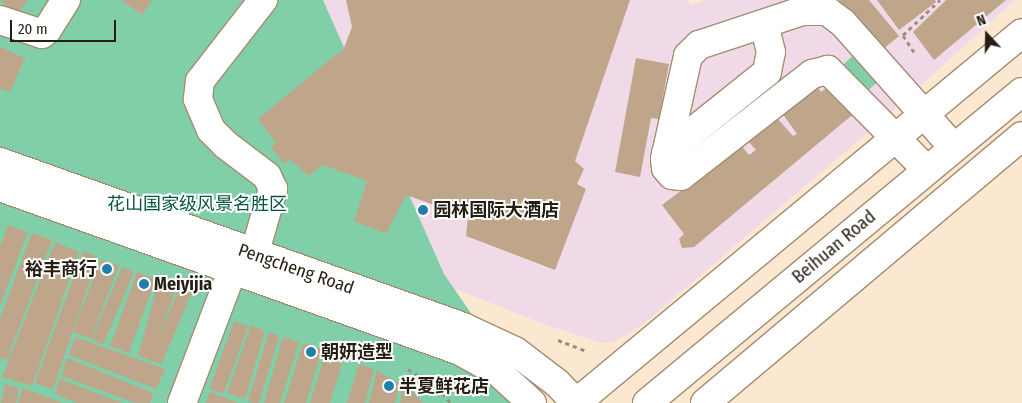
<!DOCTYPE html>
<html>
<head>
<meta charset="utf-8">
<style>
  body { margin:0 }
  #map { position:relative; width:1022px; height:403px; overflow:hidden; background:#fce8d0; font-family:"Fira Sans Condensed","Noto Sans SC",sans-serif }
  div>[style] { position:absolute }
  [style*='--x'] { left:calc(var(--x)*1px); top:calc(var(--y)*1px); width:calc(var(--w)*1px); rotate:calc(var(--a)*1deg) }
  .commercial>* { inset:0; background:#f1dae7 }
  .green>* { inset:0; background:#81cfa9; transform-origin:0 0 }
  .building>* { inset:0; background:#bfa68b; transform-origin:0 0 }
  .path>* { height:3px; margin-top:-1.5px; transform-origin:0; background:repeating-linear-gradient(90deg,#9e8f7d 0 4px,transparent 0 8px) }
  .roads { filter:drop-shadow(1px 0 #a38d71) drop-shadow(-1px 0 #a38d71) drop-shadow(0 1px #a38d71) drop-shadow(0 -1px #a38d71) }
  .minor>* { height:28px; margin:-14px; padding:0 14px; transform-origin:14px; border-radius:14px; background:#fff }
  .major>* { height:28px; margin:-14px; padding:0 14px; transform-origin:14px; border-radius:14px; background:#fff }
  .dots>* { width:14px; height:14px; translate:-50% -50%; box-sizing:border-box; border:2px solid #fff; border-radius:50% }
  span { translate:-50% -50%; white-space:nowrap; text-align:center; line-height:1.15; -webkit-text-stroke:4px #fff; paint-order:stroke }
  .park-label { font-size:18px; color:#03573a }
  .poi-label { font-size:18px; color:#261e13; font-weight:700 }
  .left { translate:0 -50%; text-align:left }
  .right { translate:-100% -50%; text-align:right }
  .street-label { font-size:18px; color:#261e13 }
  .north { position:absolute; left:962px; top:10px; width:50px; height:50px; -webkit-text-stroke:4px #fff; paint-order:stroke; rotate:339deg; font-size:14px; font-weight:700; line-height:20px; text-align:center; color:#261e13 }
  .north::after { content:''; display:block; margin:auto; width:18px; height:22px; background:#261e13; clip-path:polygon(50% 0,100% 100%,50% 72%,0 100%) }
  .scale { position:absolute; left:10px; top:20px; width:106px; height:22px; box-sizing:border-box; border:2px solid #261e13; border-top:0; padding-left:6px; font-size:15px; line-height:18px; white-space:nowrap; color:#261e13; -webkit-text-stroke:4px #fff; paint-order:stroke }
</style>
</head>
<body>
<div id="map">
  <div class="commercial">
    <i style="clip-path:polygon(0 0,687px 0,692px 5px,704px 0,1015px 0,886px 117px,641px 326px,614px 342px,602px 343px,546px 325px,12px 114px)"></i>
  </div>
  <div class="green">
    <i style="clip-path:polygon(0 0,323px 0,444px 274px,533px 403px,0 403px)"></i>
    <i style="left:857px;top:52px;width:36px;height:23px;rotate:48deg"></i>
  </div>
  <div class="building">
    <i style="clip-path:polygon(0 0,28px 0,17px 14px)"></i>
    <i style="clip-path:polygon(121px 0,152px 0,142px 15px)"></i>
    <i style="clip-path:polygon(346px 0,630px 0,575px 161px,584px 169px,577px 184px,586px 189px,555px 270px,466px 236px,468px 217px,406px 195px,386px 234px,354px 221px,367px 181px,323px 165px,309px 176px,290px 160px,284px 164px,271px 147px,276px 143px,258px 119px,344px 48px,352px 27px)"></i>
    <i style="clip-path:polygon(839px 0,869px 0,899px 36px,881px 51px)"></i>
    <i style="clip-path:polygon(877px 0,935px 0,936px 2px,899px 30px)"></i>
    <i style="clip-path:polygon(946px 0,1006px 0,934px 60px,913px 32px)"></i>
    <i style="clip-path:polygon(0 47px,25px 58px,10px 92px,0 89px)"></i>
    <i style="clip-path:polygon(636px 58px,669px 64px,659px 119px,651px 118px,640px 177px,615px 172px)"></i>
    <i style="clip-path:polygon(833px 83px,857px 111px,694px 247px,682px 248px,679px 239px,684px 234px,662px 205px,741px 145px,749px 155px,756px 150px,747px 140px,776px 117px,793px 136px,797px 134px,782px 113px,817px 86px,821px 92px)"></i>
    <i style="clip-path:polygon(8px 225px,28px 232px,0 306px,0 247px)"></i>
    <i style="clip-path:polygon(32px 233px,52px 240px,7px 360px,0 358px,0 319px)"></i>
    <i style="clip-path:polygon(55px 242px,79px 252px,32px 386px,2px 377px)"></i>
    <i style="clip-path:polygon(83px 251px,98px 257px,53px 389px,35px 383px)"></i>
    <i style="left:101px;top:259px;width:19px;height:78px;rotate:21deg"></i>
    <i style="left:122px;top:267px;width:13px;height:79px;rotate:23deg"></i>
    <i style="left:137px;top:272px;width:20px;height:79px;rotate:20deg"></i>
    <i style="clip-path:polygon(159px 280px,177px 286px,151px 360px,138px 356px)"></i>
    <i style="left:180px;top:287px;width:13px;height:79px;rotate:23deg"></i>
    <i style="left:234px;top:321px;width:15px;height:72px;rotate:20deg"></i>
    <i style="clip-path:polygon(251px 325px,265px 331px,245px 399px,227px 393px)"></i>
    <i style="clip-path:polygon(269px 332px,279px 336px,259px 403px,253px 403px,248px 401px)"></i>
    <i style="clip-path:polygon(75px 337px,165px 369px,156px 389px,69px 355px)"></i>
    <i style="clip-path:polygon(283px 337px,299px 342px,280px 403px,264px 403px)"></i>
    <i style="clip-path:polygon(303px 343px,322px 349px,306px 403px,284px 403px)"></i>
    <i style="clip-path:polygon(326px 352px,344px 357px,330px 403px,310px 403px)"></i>
    <i style="clip-path:polygon(67px 358px,153px 393px,150px 403px,136px 403px,61px 376px)"></i>
    <i style="clip-path:polygon(359px 364px,374px 369px,365px 403px,347px 403px)"></i>
    <i style="clip-path:polygon(377px 370px,400px 384px,395px 403px,369px 403px)"></i>
    <i style="clip-path:polygon(59px 379px,123px 403px,77px 403px,55px 394px)"></i>
    <i style="clip-path:polygon(5px 384px,19px 388px,16px 403px,1px 403px)"></i>
    <i style="clip-path:polygon(403px 386px,415px 394px,423px 403px,400px 403px)"></i>
    <i style="clip-path:polygon(23px 388px,63px 403px,18px 403px)"></i>
    <i style="clip-path:polygon(210px 392px,239px 403px,206px 403px)"></i>
  </div>
  <div class="path">
    <i style="--x:914;--y:52;--w:20;--a:-123"></i>
    <i style="--x:903;--y:35;--w:51;--a:-43.4"></i>
    <i style="--x:558;--y:340;--w:31;--a:21"></i>
    <i style="--x:408;--y:369;--w:34;--a:32"></i>
    <i style="--x:437;--y:387;--w:21;--a:49"></i>
  </div>
  <div class="roads">
    <div class="minor">
      <i style="--x:0;--y:20;--w:44;--a:18.4"></i>
      <i style="--x:42;--y:34;--w:6;--a:-39"></i>
      <i style="--x:47;--y:30;--w:36;--a:-58"></i>
      <i style="--x:666;--y:153;--w:129;--a:-38.7"></i>
      <i style="--x:767;--y:72;--w:20;--a:-79"></i>
      <i style="--x:771;--y:52;--w:29;--a:-104"></i>
      <i style="--x:927;--y:170;--w:141;--a:-134.7"></i>
      <i style="--x:828;--y:70;--w:16;--a:166"></i>
      <i style="--x:812;--y:74;--w:166;--a:142.1"></i>
      <i style="--x:681;--y:176;--w:9;--a:-174"></i>
      <i style="--x:672;--y:175;--w:9;--a:-131"></i>
      <i style="--x:666;--y:168;--w:9;--a:-96"></i>
      <i style="--x:665;--y:159;--w:106;--a:-77.4"></i>
      <i style="--x:688;--y:56;--w:16;--a:-45"></i>
      <i style="--x:699;--y:45;--w:108;--a:-18.3"></i>
      <i style="--x:802;--y:11;--w:25;--a:0"></i>
      <i style="--x:827;--y:11;--w:20;--a:37"></i>
      <i style="--x:843;--y:23;--w:167;--a:48.4"></i>
      <i style="--x:254;--y:255;--w:69;--a:-73.9"></i>
      <i style="--x:273;--y:189;--w:14;--a:-115"></i>
      <i style="--x:267;--y:176;--w:51;--a:-142.9"></i>
      <i style="--x:226;--y:145;--w:21;--a:-135"></i>
      <i style="--x:211;--y:130;--w:34;--a:-113"></i>
      <i style="--x:198;--y:99;--w:18;--a:-84"></i>
      <i style="--x:200;--y:81;--w:103;--a:-52.1"></i>
      <i style="--x:182;--y:403;--w:143;--a:-69.2"></i>
      <i style="--x:576;--y:403;--w:579;--a:-39.68"></i>
    </div>
    <div class="major">
      <i style="--x:0;--y:162;--w:492;--a:19.6"></i>
      <i style="--x:463;--y:327;--w:57;--a:24.8"></i>
      <i style="--x:515;--y:351;--w:53;--a:37.3"></i>
      <i style="--x:557;--y:383;--w:28;--a:46"></i>
      <i style="--x:0;--y:187;--w:488;--a:19.6"></i>
      <i style="--x:460;--y:351;--w:43;--a:28.9"></i>
      <i style="--x:498;--y:372;--w:46;--a:42.4"></i>
      <i style="--x:647;--y:403;--w:487;--a:-39.7"></i>
      <i style="--x:705;--y:403;--w:414;--a:-40.1"></i>
    </div>
  </div>
  <div class="dots">
    <i style="left:423px;top:210px;background:#1f7eaa"></i>
    <i style="left:107px;top:269px;background:#1f7eaa"></i>
    <i style="left:144px;top:284px;background:#1f7eaa"></i>
    <i style="left:311px;top:352px;background:#1f7eaa"></i>
    <i style="left:389px;top:386px;background:#1f7eaa"></i>
  </div>
  <div class="park-label">
    <span style="left:197px;top:204px">花山国家级风景名胜区</span>
  </div>
  <div class="poi-label">
    <span class="left" style="left:433px;top:210px">园林国际大酒店</span>
    <span class="right" style="left:97px;top:269px">裕丰商行</span>
    <span class="left" style="left:154px;top:284px">Meiyijia</span>
    <span class="left" style="left:321px;top:352px">朝妍造型</span>
    <span class="left" style="left:399px;top:386px">半夏鲜花店</span>
  </div>
  <div class="street-label">
    <span style="left:834px;top:247px;rotate:-40deg">Beihuan Road</span>
    <span style="left:296px;top:269px;rotate:19deg">Pengcheng Road</span>
  </div>
  <div class="north">N</div>
  <div class="scale">20 m</div>
</div>
</body>
</html>
